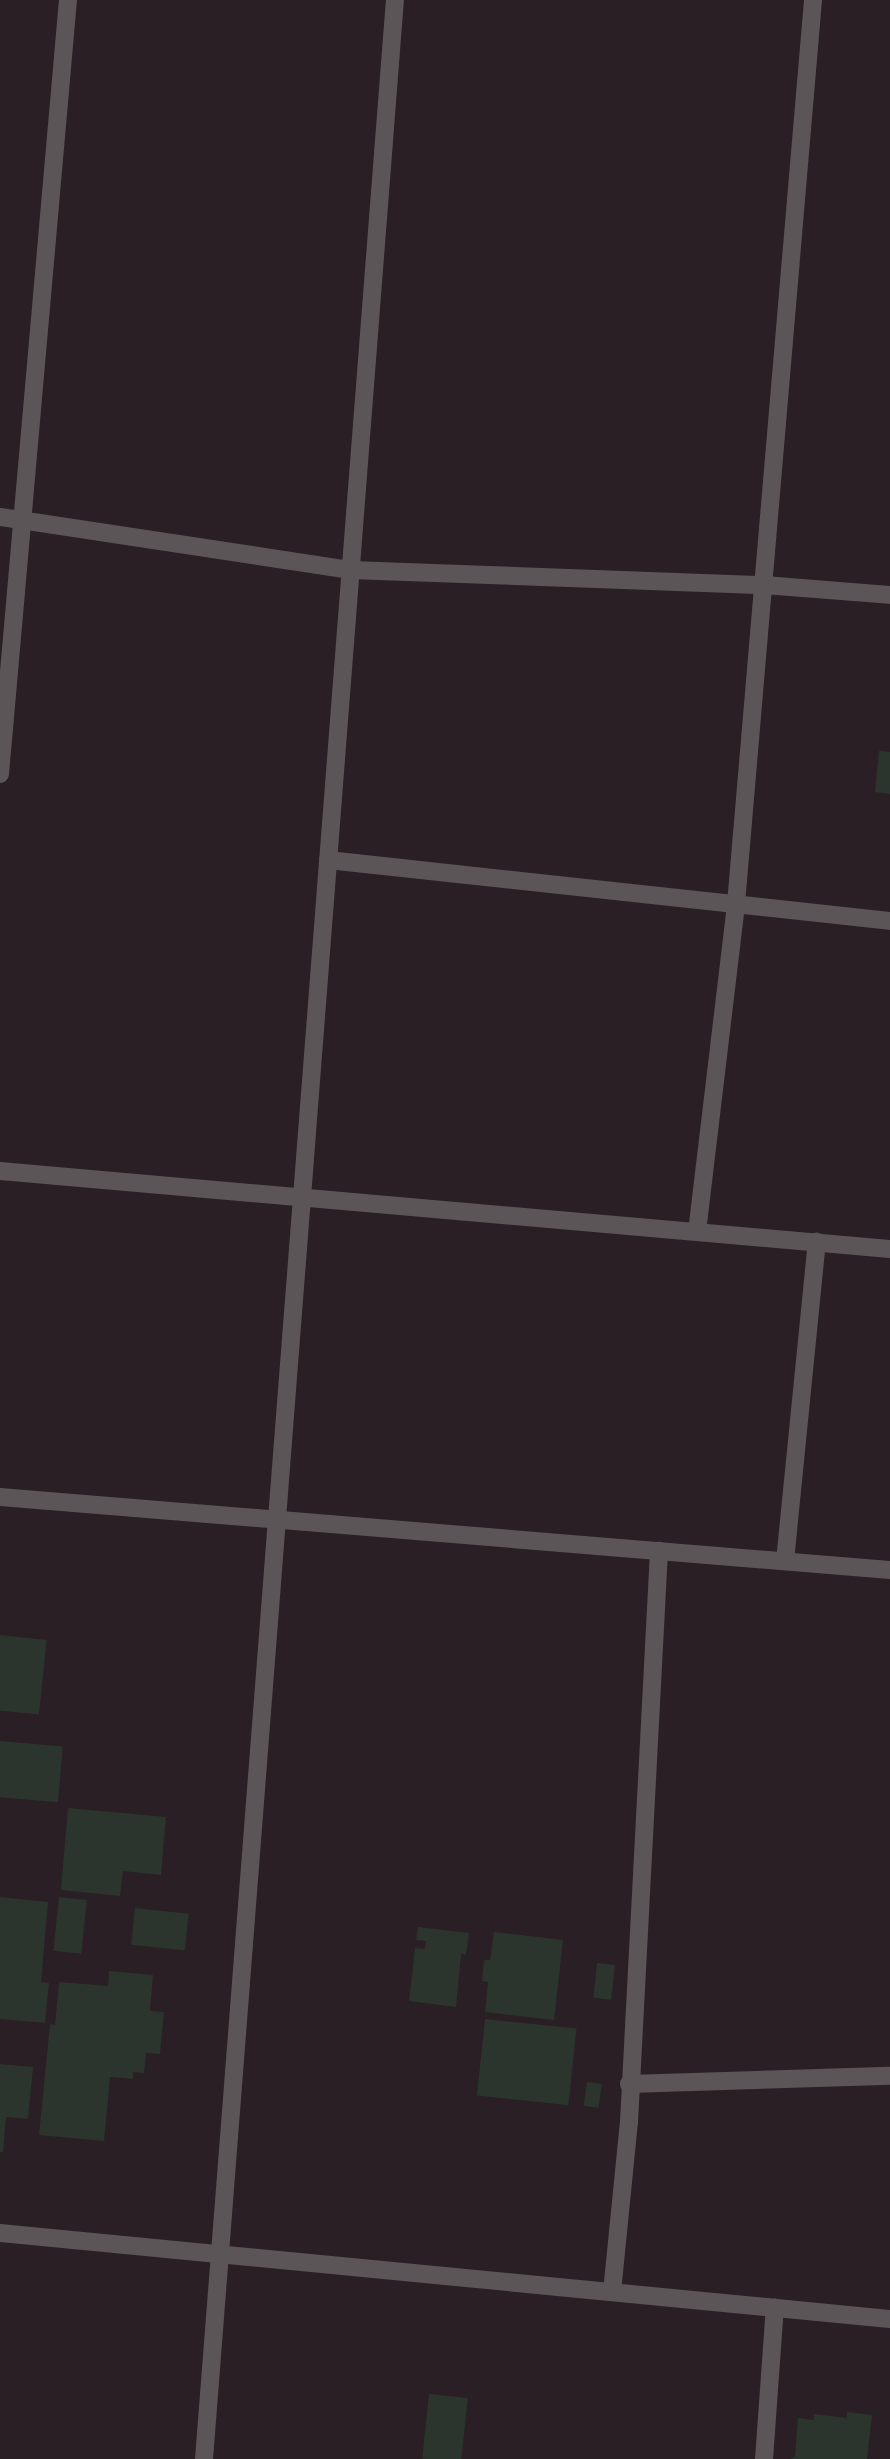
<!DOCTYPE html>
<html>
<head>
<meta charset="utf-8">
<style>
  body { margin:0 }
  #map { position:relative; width:890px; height:2459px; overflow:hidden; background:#2a1f24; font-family:"Sofia Sans Condensed",sans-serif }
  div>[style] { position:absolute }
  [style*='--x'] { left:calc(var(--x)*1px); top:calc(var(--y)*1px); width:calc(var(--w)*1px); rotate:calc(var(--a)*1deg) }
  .building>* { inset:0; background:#2b352d; transform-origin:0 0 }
  .minor>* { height:18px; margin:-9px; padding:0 9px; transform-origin:9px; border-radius:9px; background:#5b5558 }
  span { translate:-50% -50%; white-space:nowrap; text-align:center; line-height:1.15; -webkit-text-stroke:4.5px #0f0a0d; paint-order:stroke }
</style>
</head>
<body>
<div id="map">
  <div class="building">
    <i style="clip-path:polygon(879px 751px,890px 752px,890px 794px,875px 792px)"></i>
    <i style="left:0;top:1635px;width:47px;height:75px;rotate:6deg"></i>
    <i style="left:0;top:1741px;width:63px;height:56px;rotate:5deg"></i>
    <i style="clip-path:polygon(68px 1808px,166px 1817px,161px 1875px,123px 1871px,120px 1896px,61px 1890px)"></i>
    <i style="clip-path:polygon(0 1897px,48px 1902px,41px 1982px,49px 1983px,45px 2023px,0 2019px)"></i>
    <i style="left:59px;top:1897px;width:28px;height:54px;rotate:6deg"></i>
    <i style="left:135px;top:1908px;width:54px;height:37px;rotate:6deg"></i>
    <i style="clip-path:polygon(418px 1927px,469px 1933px,466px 1955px,461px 1954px,456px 2007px,409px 2001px,415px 1948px,425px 1949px,426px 1941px,416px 1940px)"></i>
    <i style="clip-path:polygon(494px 1932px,563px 1940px,554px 2020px,485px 2012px,488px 1982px,482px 1981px,484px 1960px,490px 1960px)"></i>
    <i style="left:597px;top:1963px;width:18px;height:35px;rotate:6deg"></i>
    <i style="clip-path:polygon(109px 1971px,153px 1975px,150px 2011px,164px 2012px,160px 2054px,146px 2053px,144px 2073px,133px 2072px,133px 2079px,110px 2077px,104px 2141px,39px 2135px,50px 2024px,55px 2025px,59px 1982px,108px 1986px)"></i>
    <i style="left:485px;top:2019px;width:92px;height:77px;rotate:6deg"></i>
    <i style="clip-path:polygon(0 2064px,33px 2067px,28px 2119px,6px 2117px,3px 2152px,0 2152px)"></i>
    <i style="left:587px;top:2082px;width:15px;height:24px;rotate:8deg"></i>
    <i style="left:429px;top:2394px;width:39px;height:65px;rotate:6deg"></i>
    <i style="clip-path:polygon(847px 2412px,872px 2415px,867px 2459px,791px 2459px,795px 2456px,798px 2418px,814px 2420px,814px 2414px,847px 2418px)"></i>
  </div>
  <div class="minor">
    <i style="--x:0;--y:517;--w:355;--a:8.6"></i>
    <i style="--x:351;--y:570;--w:413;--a:2.1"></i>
    <i style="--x:764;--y:585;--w:126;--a:4.5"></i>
    <i style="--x:0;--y:774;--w:777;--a:-84.98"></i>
    <i style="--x:328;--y:860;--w:565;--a:6.19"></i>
    <i style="--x:0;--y:1171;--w:893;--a:5.01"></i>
    <i style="--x:697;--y:1232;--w:330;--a:-83.2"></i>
    <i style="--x:736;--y:904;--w:907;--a:-85.13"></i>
    <i style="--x:0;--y:1497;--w:893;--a:4.69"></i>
    <i style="--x:785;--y:1561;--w:321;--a:-84.3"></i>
    <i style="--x:629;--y:2084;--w:261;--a:-1.8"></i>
    <i style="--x:0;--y:2233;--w:894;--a:5.52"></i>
    <i style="--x:612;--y:2292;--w:171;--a:-84.3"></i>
    <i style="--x:629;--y:2122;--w:572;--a:-86.99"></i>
    <i style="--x:204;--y:2459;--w:2466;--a:-85.56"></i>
    <i style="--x:764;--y:2459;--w:152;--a:-85.9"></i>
  </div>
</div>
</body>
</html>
